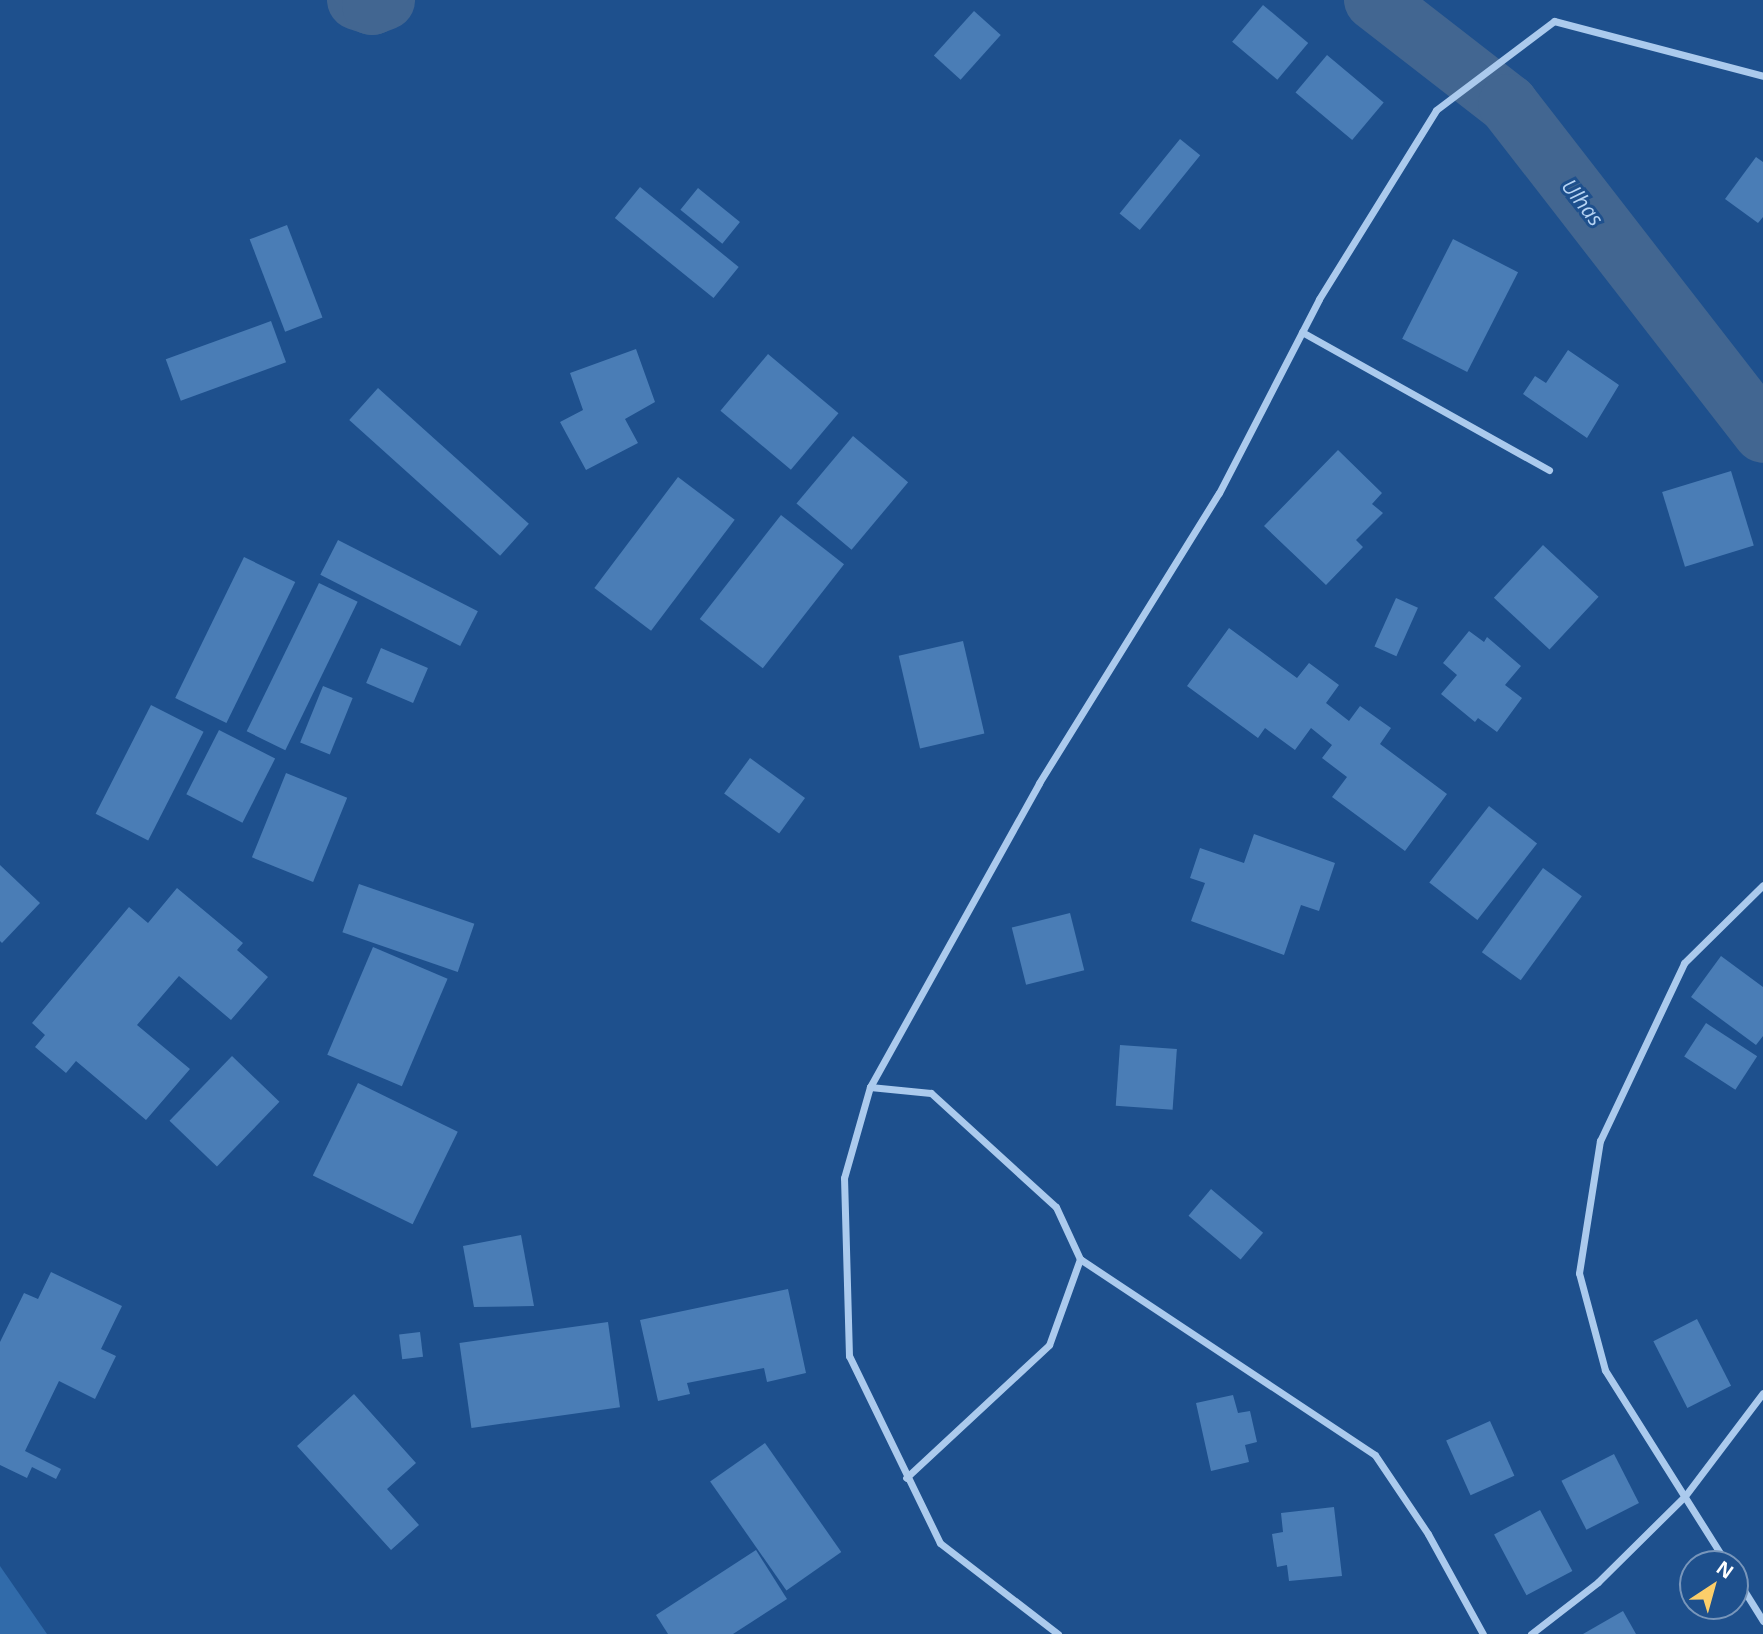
<!DOCTYPE html>
<html>
<head>
<meta charset="utf-8">
<style>
  body { margin:0 }
  #map { position:relative; width:1763px; height:1634px; overflow:hidden; background:#1e508d; font-family:"Open Sans",sans-serif }
  div>[style] { position:absolute }
  [style*='--x'] { left:calc(var(--x)*1px); top:calc(var(--y)*1px); width:calc(var(--w)*1px); rotate:calc(var(--a)*1deg) }
  .green>* { inset:0; background:#316baa }
  .river>* { height:60px; margin:-30px; padding:0 30px; transform-origin:30px; border-radius:30px; background:#426691 }
  .building>* { inset:0; background:#4a7db6; transform-origin:0 0 }
  .minor>* { height:7px; margin:-3.5px; padding:0 3.5px; transform-origin:3.5px; border-radius:3.5px; background:#abcaed }
  span { translate:-50% -50%; white-space:nowrap; text-align:center; line-height:1.15; -webkit-text-stroke:6px #1e508d; paint-order:stroke }
  .water-label { font-size:21px; color:#b7d4f4; font-style:italic }
  .north { position:absolute; left:1679px; top:1550px; width:70px; height:70px; box-sizing:border-box; background:#1e508d; border:2px solid #7896bb; border-radius:50%; rotate:36deg; font-size:19px; font-weight:700; line-height:28px; text-align:center; color:#fff }
  .north::after { content:''; display:block; margin:auto; width:24px; height:32px; background:#fcce6a; clip-path:polygon(50% 0,100% 100%,50% 72%,0 100%) }
</style>
</head>
<body>
<div id="map">
  <div class="green">
    <i style="clip-path:polygon(0 1566px,47px 1634px,0 1634px)"></i>
  </div>
  <div class="river">
    <i style="--x:357;--y:0;--w:16;--a:18"></i>
    <i style="--x:372;--y:5;--w:14;--a:-21"></i>
    <i style="--x:1374;--y:0;--w:170;--a:37.8"></i>
    <i style="--x:1508;--y:104;--w:416;--a:52.2"></i>
  </div>
  <div class="building">
    <i style="left:1263px;top:5px;width:59px;height:48px;rotate:40deg"></i>
    <i style="left:974px;top:11px;width:36px;height:60px;rotate:42deg"></i>
    <i style="left:1327px;top:55px;width:74px;height:49px;rotate:40deg"></i>
    <i style="left:1180px;top:139px;width:26px;height:96px;rotate:39deg"></i>
    <i style="clip-path:polygon(1756px 157px,1763px 162px,1763px 217px,1758px 223px,1725px 199px)"></i>
    <i style="left:640px;top:187px;width:127px;height:40px;rotate:39deg"></i>
    <i style="left:698px;top:188px;width:54px;height:28px;rotate:39deg"></i>
    <i style="left:287px;top:225px;width:99px;height:40px;rotate:69deg"></i>
    <i style="left:1453px;top:239px;width:73px;height:112px;rotate:27deg"></i>
    <i style="left:271px;top:321px;width:44px;height:112px;rotate:70deg"></i>
    <i style="clip-path:polygon(636px 349px,655px 402px,625px 419px,638px 443px,586px 470px,560px 422px,583px 410px,570px 373px)"></i>
    <i style="clip-path:polygon(1568px 350px,1619px 385px,1587px 438px,1523px 394px,1535px 376px,1546px 383px)"></i>
    <i style="left:768px;top:354px;width:92px;height:74px;rotate:40deg"></i>
    <i style="left:378px;top:388px;width:203px;height:43px;rotate:42deg"></i>
    <i style="left:853px;top:436px;width:72px;height:88px;rotate:40deg"></i>
    <i style="clip-path:polygon(1338px 450px,1382px 493px,1372px 504px,1383px 513px,1356px 540px,1363px 547px,1326px 585px,1264px 526px)"></i>
    <i style="left:1731px;top:471px;width:78px;height:72px;rotate:73deg"></i>
    <i style="left:678px;top:477px;width:71px;height:139px;rotate:37deg"></i>
    <i style="left:781px;top:515px;width:80px;height:132px;rotate:38deg"></i>
    <i style="left:338px;top:540px;width:157px;height:39px;rotate:27deg"></i>
    <i style="left:1543px;top:545px;width:76px;height:72px;rotate:43deg"></i>
    <i style="left:244px;top:557px;width:57px;height:157px;rotate:26deg"></i>
    <i style="left:319px;top:583px;width:43px;height:165px;rotate:26deg"></i>
    <i style="left:1396px;top:598px;width:24px;height:53px;rotate:24deg"></i>
    <i style="clip-path:polygon(1229px 628px,1297px 678px,1309px 663px,1339px 685px,1326px 703px,1349px 721px,1360px 706px,1391px 728px,1380px 744px,1447px 794px,1405px 851px,1332px 797px,1347px 777px,1322px 758px,1332px 745px,1311px 728px,1295px 750px,1265px 728px,1258px 738px,1187px 686px)"></i>
    <i style="clip-path:polygon(1469px 631px,1484px 642px,1487px 637px,1521px 666px,1505px 685px,1522px 698px,1497px 732px,1478px 718px,1475px 722px,1441px 694px,1457px 675px,1443px 663px)"></i>
    <i style="left:963px;top:641px;width:95px;height:66px;rotate:77deg"></i>
    <i style="left:381px;top:648px;width:51px;height:38px;rotate:23deg"></i>
    <i style="left:323px;top:686px;width:32px;height:61px;rotate:22deg"></i>
    <i style="left:151px;top:705px;width:59px;height:122px;rotate:27deg"></i>
    <i style="left:219px;top:730px;width:63px;height:72px;rotate:27deg"></i>
    <i style="left:750px;top:758px;width:68px;height:44px;rotate:36deg"></i>
    <i style="left:286px;top:773px;width:66px;height:91px;rotate:22deg"></i>
    <i style="left:1489px;top:806px;width:61px;height:97px;rotate:38deg"></i>
    <i style="clip-path:polygon(1254px 834px,1335px 863px,1319px 911px,1301px 905px,1284px 955px,1191px 921px,1205px 883px,1190px 878px,1200px 848px,1244px 863px)"></i>
    <i style="clip-path:polygon(0 865px,40px 903px,2px 943px,0 941px)"></i>
    <i style="left:1543px;top:868px;width:48px;height:104px;rotate:36deg"></i>
    <i style="left:359px;top:884px;width:122px;height:51px;rotate:19deg"></i>
    <i style="clip-path:polygon(177px 888px,243px 943px,237px 950px,268px 977px,231px 1020px,179px 976px,137px 1025px,190px 1069px,146px 1120px,76px 1061px,66px 1073px,35px 1047px,45px 1035px,32px 1023px,129px 907px,148px 923px)"></i>
    <i style="left:1070px;top:913px;width:59px;height:60px;rotate:76deg"></i>
    <i style="left:373px;top:947px;width:81px;height:117px;rotate:23deg"></i>
    <i style="clip-path:polygon(1721px 956px,1763px 987px,1763px 1036px,1756px 1045px,1691px 997px)"></i>
    <i style="left:1706px;top:1023px;width:61px;height:40px;rotate:33deg"></i>
    <i style="left:1120px;top:1045px;width:57px;height:61px;rotate:4deg"></i>
    <i style="left:232px;top:1056px;width:66px;height:90px;rotate:44deg"></i>
    <i style="left:358px;top:1083px;width:111px;height:103px;rotate:26deg"></i>
    <i style="left:1211px;top:1189px;width:68px;height:35px;rotate:40deg"></i>
    <i style="clip-path:polygon(521px 1235px,534px 1306px,474px 1307px,463px 1246px)"></i>
    <i style="clip-path:polygon(51px 1272px,122px 1306px,101px 1349px,116px 1356px,95px 1399px,59px 1381px,25px 1451px,61px 1469px,56px 1479px,32px 1467px,27px 1478px,0 1465px,0 1342px,24px 1293px,38px 1299px)"></i>
    <i style="clip-path:polygon(788px 1289px,806px 1373px,767px 1382px,764px 1368px,687px 1383px,690px 1394px,658px 1401px,640px 1320px)"></i>
    <i style="left:1697px;top:1319px;width:75px;height:49px;rotate:63deg"></i>
    <i style="left:608px;top:1322px;width:86px;height:150px;rotate:82deg"></i>
    <i style="left:420px;top:1332px;width:25px;height:21px;rotate:83deg"></i>
    <i style="clip-path:polygon(354px 1394px,416px 1463px,387px 1489px,419px 1525px,391px 1550px,297px 1446px)"></i>
    <i style="clip-path:polygon(1233px 1395px,1238px 1413px,1250px 1411px,1257px 1442px,1245px 1445px,1249px 1462px,1211px 1471px,1196px 1403px)"></i>
    <i style="left:1490px;top:1421px;width:60px;height:48px;rotate:66deg"></i>
    <i style="left:765px;top:1443px;width:133px;height:67px;rotate:55deg"></i>
    <i style="left:1614px;top:1454px;width:55px;height:59px;rotate:63deg"></i>
    <i style="clip-path:polygon(1334px 1507px,1342px 1576px,1289px 1581px,1287px 1565px,1277px 1567px,1272px 1534px,1283px 1532px,1281px 1513px)"></i>
    <i style="left:1540px;top:1510px;width:69px;height:52px;rotate:62deg"></i>
    <i style="clip-path:polygon(756px 1550px,787px 1599px,733px 1634px,668px 1634px,656px 1615px)"></i>
    <i style="clip-path:polygon(1623px 1611px,1636px 1634px,1583px 1634px)"></i>
  </div>
  <div class="minor">
    <i style="--x:1302;--y:332;--w:283;--a:29.2"></i>
    <i style="--x:870;--y:1087;--w:61;--a:5.6"></i>
    <i style="--x:931;--y:1093;--w:169;--a:42.4"></i>
    <i style="--x:1056;--y:1207;--w:57;--a:65.2"></i>
    <i style="--x:1080;--y:1259;--w:91;--a:109.8"></i>
    <i style="--x:1049;--y:1345;--w:195;--a:137.1"></i>
    <i style="--x:1080;--y:1259;--w:354;--a:33.6"></i>
    <i style="--x:1375;--y:1455;--w:95;--a:56.1"></i>
    <i style="--x:1428;--y:1534;--w:114;--a:61.2"></i>
    <i style="--x:1727;--y:1564;--w:229;--a:-122.2"></i>
    <i style="--x:1605;--y:1370;--w:100;--a:-105"></i>
    <i style="--x:1579;--y:1273;--w:134;--a:-81"></i>
    <i style="--x:1600;--y:1141;--w:197;--a:-64.7"></i>
    <i style="--x:1684;--y:963;--w:111;--a:-44.6"></i>
    <i style="--x:1735;--y:1576;--w:53;--a:58.1"></i>
    <i style="--x:1058;--y:1634;--w:149;--a:-142.4"></i>
    <i style="--x:940;--y:1543;--w:208;--a:-115.9"></i>
    <i style="--x:849;--y:1356;--w:178;--a:-91.6"></i>
    <i style="--x:844;--y:1178;--w:95;--a:-74.1"></i>
    <i style="--x:870;--y:1087;--w:348;--a:-60.9"></i>
    <i style="--x:1039;--y:783;--w:341;--a:-58.2"></i>
    <i style="--x:1219;--y:493;--w:218;--a:-62.7"></i>
    <i style="--x:1319;--y:299;--w:222;--a:-58.2"></i>
    <i style="--x:1436;--y:110;--w:148;--a:-37"></i>
    <i style="--x:1554;--y:21;--w:216;--a:14.7"></i>
    <i style="--x:1531;--y:1634;--w:85;--a:-37.8"></i>
    <i style="--x:1598;--y:1582;--w:122;--a:-44.7"></i>
    <i style="--x:1685;--y:1496;--w:129;--a:-52.9"></i>
  </div>
  <div class="water-label">
    <span style="left:1583px;top:202px;rotate:52deg">Ulhas</span>
  </div>
  <div class="north">N</div>
</div>
</body>
</html>
